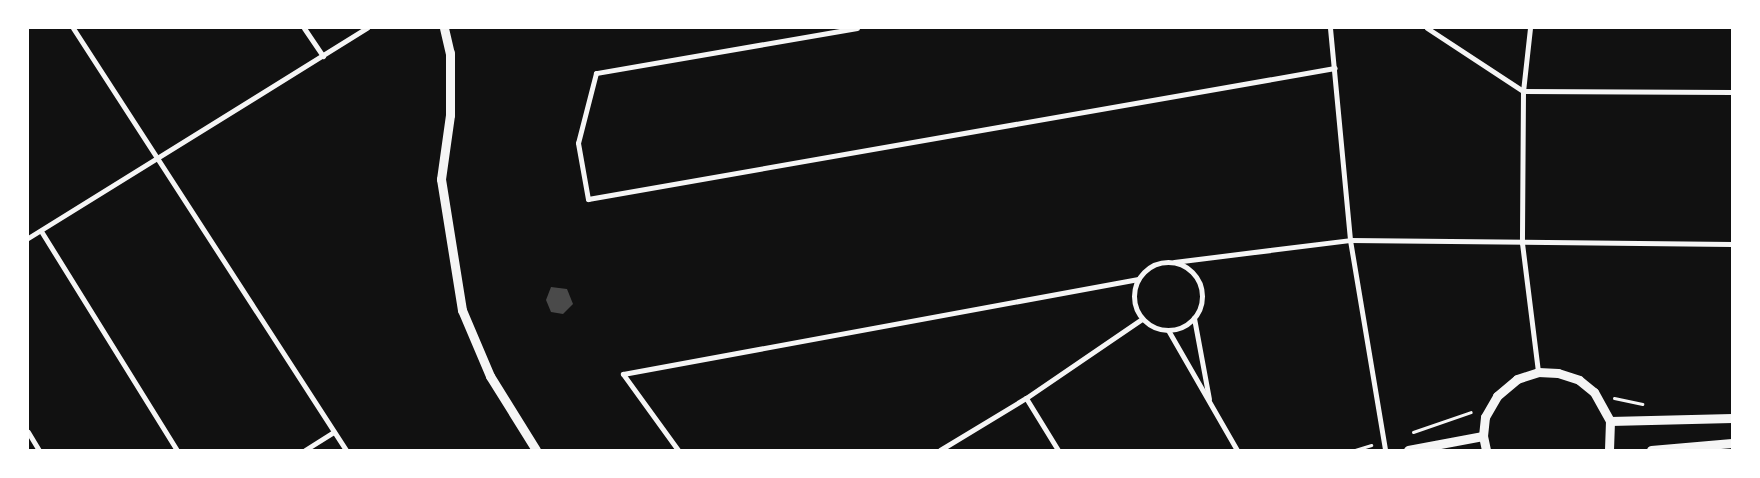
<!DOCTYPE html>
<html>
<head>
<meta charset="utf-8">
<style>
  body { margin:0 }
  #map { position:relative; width:1760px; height:478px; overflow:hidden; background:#111; font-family:Inter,sans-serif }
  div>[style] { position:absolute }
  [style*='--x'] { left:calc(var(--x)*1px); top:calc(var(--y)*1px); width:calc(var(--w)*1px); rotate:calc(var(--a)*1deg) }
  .building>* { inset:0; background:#4a4a4a }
  .path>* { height:3px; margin:-1.5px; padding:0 1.5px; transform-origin:1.5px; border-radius:1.5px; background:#f5f5f5 }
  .minor>* { height:5px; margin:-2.5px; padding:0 2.5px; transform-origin:2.5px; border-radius:2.5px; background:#f5f5f5 }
  .minor>.ring { margin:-2.5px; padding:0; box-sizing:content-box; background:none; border:5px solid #f5f5f5; border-radius:50% }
  .tertiary>* { height:9px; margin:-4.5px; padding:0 4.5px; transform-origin:4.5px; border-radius:4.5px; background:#f5f5f5 }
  span { translate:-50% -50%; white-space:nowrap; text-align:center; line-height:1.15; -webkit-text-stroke:4px #fff; paint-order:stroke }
  .frame { position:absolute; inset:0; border:29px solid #fff; pointer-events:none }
</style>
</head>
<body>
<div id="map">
  <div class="building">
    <i style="clip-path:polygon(551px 287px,567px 289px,573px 304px,563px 314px,551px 312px,546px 300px)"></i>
  </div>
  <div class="path">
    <i style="--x:1614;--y:398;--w:29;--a:12"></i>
    <i style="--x:1413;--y:432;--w:61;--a:-19"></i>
    <i style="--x:1355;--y:450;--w:17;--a:-17"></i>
  </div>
  <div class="minor">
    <i style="--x:73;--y:28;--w:503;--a:57.1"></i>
    <i style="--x:304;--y:28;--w:34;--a:56"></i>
    <i style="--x:857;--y:28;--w:265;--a:170.2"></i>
    <i style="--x:596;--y:73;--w:72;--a:104.4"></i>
    <i style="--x:578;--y:143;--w:57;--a:79.9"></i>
    <i style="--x:588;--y:199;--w:758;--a:-9.95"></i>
    <i style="--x:1330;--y:28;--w:213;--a:84.6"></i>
    <i style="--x:1350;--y:240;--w:213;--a:80.5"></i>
    <i style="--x:1427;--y:28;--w:115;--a:33.3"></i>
    <i style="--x:1530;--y:28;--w:63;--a:96.3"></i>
    <i style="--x:1523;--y:91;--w:152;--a:90.4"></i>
    <i style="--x:1522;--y:243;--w:130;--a:82.9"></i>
    <i style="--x:1523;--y:91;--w:209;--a:0.3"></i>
    <i style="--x:41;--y:231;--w:258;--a:58.2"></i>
    <i style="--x:28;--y:238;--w:399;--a:-31.8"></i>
    <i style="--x:1174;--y:262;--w:177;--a:-7.1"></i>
    <i style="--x:1350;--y:240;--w:382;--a:0.6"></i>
    <i class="ring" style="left:1134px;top:262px;width:63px;height:63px"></i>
    <i style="--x:1194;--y:318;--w:82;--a:79.5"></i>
    <i style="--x:1168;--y:330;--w:138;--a:60.1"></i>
    <i style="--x:1026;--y:398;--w:61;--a:58.4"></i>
    <i style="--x:28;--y:432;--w:21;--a:59"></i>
    <i style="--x:305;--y:450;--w:34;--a:-32"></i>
    <i style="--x:678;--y:450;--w:94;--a:-125.9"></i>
    <i style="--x:623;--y:374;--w:524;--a:-10.45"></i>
    <i style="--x:940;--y:450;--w:100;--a:-31.2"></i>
    <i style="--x:1026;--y:398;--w:140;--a:-34.3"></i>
  </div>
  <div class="tertiary">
    <i style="--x:444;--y:28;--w:26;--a:77"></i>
    <i style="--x:450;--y:53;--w:62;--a:90"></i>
    <i style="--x:450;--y:115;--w:65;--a:98"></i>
    <i style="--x:441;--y:179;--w:133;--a:80.9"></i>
    <i style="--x:462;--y:310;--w:72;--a:67"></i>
    <i style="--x:490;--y:376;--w:87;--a:58.1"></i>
    <i style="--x:1610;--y:421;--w:122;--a:-1.4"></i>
    <i style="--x:1408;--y:450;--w:76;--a:-10.6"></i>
    <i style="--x:1486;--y:450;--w:14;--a:-102"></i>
    <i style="--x:1483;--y:436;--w:19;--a:-84"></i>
    <i style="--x:1485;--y:417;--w:24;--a:-60"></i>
    <i style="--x:1497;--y:396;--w:26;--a:-40"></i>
    <i style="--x:1517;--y:379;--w:22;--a:-18"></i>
    <i style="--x:1538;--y:372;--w:20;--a:3"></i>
    <i style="--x:1558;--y:373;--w:22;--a:18"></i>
    <i style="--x:1579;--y:380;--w:19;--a:39"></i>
    <i style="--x:1594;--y:392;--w:33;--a:61"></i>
    <i style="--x:1610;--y:421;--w:29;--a:92"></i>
    <i style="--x:1651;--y:450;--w:81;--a:-4.9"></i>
  </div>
  <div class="frame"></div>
</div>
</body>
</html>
